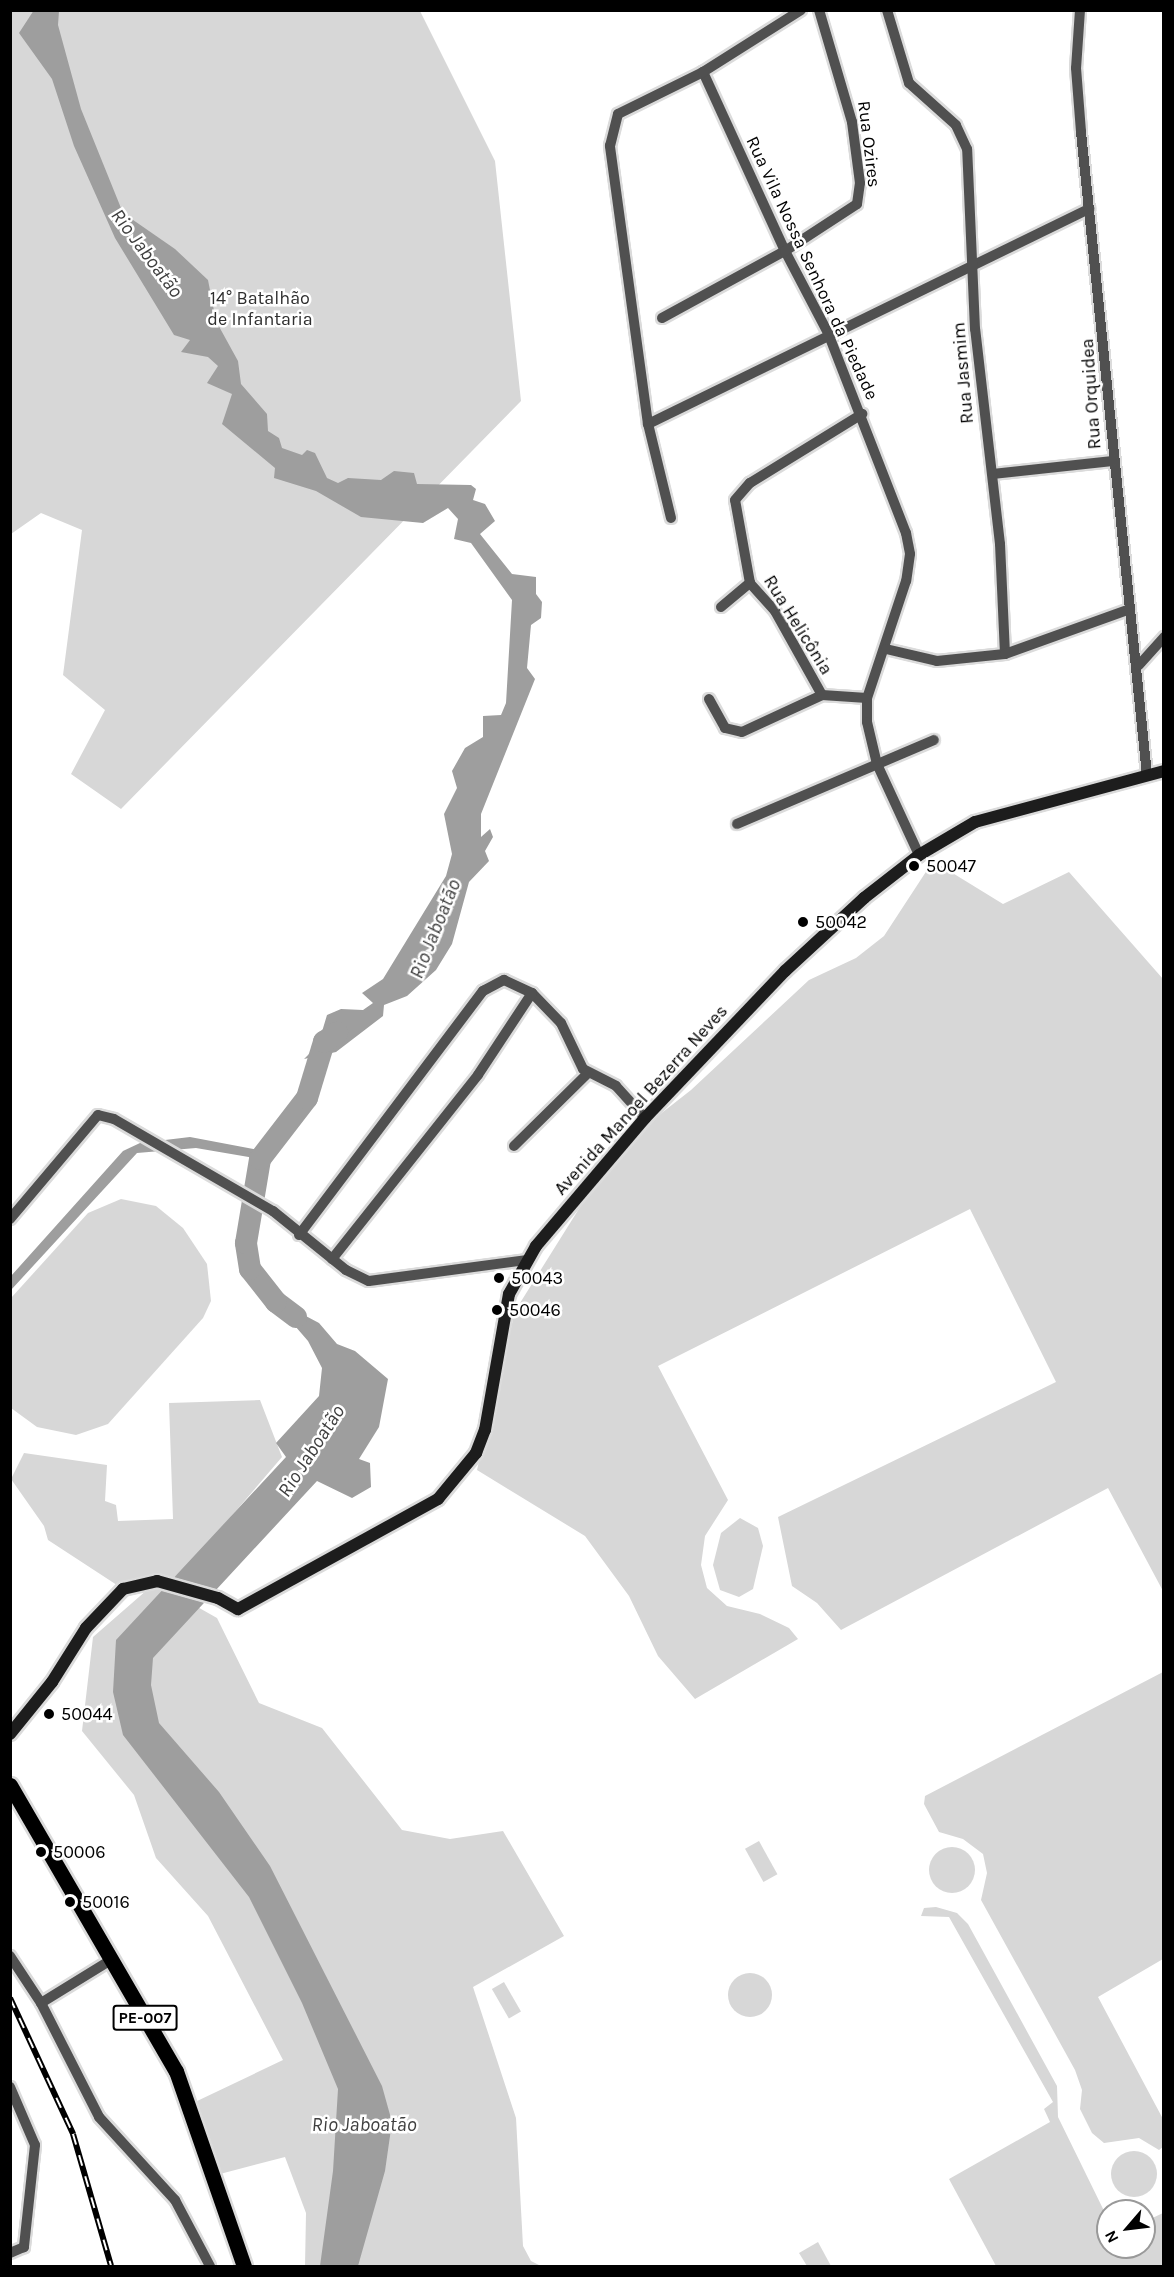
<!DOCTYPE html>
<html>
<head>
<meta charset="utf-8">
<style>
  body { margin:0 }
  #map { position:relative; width:1174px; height:2277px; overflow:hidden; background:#fff; font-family:Karla,sans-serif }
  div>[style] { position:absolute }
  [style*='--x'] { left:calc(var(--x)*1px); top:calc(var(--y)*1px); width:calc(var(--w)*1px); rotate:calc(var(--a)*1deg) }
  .green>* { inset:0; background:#d7d7d7; transform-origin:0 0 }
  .round { border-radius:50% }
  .water>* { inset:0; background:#9e9e9e }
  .river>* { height:22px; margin:-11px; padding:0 11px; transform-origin:11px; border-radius:11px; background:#9e9e9e }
  .roads { filter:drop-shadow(2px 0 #dbdbdb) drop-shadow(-2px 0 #dbdbdb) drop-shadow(0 2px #dbdbdb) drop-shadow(0 -2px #dbdbdb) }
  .street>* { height:10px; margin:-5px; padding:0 5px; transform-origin:5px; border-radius:5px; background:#505050 }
  .secondary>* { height:12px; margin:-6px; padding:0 6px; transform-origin:6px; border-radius:6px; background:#1d1d1d }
  .primary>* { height:15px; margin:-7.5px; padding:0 7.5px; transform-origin:7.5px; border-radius:7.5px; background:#000 }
  .rail>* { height:6px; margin-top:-3px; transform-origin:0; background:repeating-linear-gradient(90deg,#fff 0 11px,#000 0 22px); box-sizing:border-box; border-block:2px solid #000 }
  .dots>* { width:16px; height:16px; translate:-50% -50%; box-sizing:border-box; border:3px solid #fff; border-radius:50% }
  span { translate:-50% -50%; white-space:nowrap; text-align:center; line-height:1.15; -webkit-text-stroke:5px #fff; paint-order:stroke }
  .shield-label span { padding:2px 4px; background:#fff; border:2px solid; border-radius:4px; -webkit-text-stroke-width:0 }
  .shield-label { font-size:16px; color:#000; font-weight:700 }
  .street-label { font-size:18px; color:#000 }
  .park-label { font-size:18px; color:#2e2e2e }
  .poi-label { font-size:18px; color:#000 }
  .left { translate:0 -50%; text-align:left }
  .water-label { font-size:20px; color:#3f3f3f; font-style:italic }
  .frame { position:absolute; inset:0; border:12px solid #000; pointer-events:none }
  .north { position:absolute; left:1096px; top:2199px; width:60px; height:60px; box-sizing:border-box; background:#fff; border:2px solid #999; border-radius:50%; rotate:242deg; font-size:16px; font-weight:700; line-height:24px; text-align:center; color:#000 }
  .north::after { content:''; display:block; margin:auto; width:21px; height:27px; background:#000; clip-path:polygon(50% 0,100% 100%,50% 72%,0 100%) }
</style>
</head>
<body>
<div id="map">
  <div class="green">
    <i style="clip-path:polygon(11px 11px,420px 11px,495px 161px,521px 401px,121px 809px,71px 774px,105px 710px,63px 675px,82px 530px,41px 513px,11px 534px)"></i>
    <i style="clip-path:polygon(933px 861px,1003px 904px,1069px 872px,1163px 979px,1163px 1591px,1108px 1488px,841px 1630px,817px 1603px,792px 1586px,778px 1517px,1056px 1382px,970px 1209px,658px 1366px,728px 1500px,705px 1536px,701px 1565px,707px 1588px,727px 1606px,760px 1614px,789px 1628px,798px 1639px,695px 1699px,658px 1656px,629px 1596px,585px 1536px,477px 1470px,515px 1311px,617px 1148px,691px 1090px,809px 980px,856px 958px,884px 936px)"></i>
    <i style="clip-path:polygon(121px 1199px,156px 1206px,183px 1228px,207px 1264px,211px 1301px,203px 1318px,108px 1424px,76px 1435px,37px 1427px,11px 1408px,11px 1298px,88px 1213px)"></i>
    <i style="clip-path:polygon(260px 1400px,282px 1457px,187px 1568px,166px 1583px,123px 1589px,48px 1540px,44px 1526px,11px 1479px,24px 1453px,107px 1465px,105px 1501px,116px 1505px,118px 1521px,173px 1519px,169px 1403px)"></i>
    <i style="clip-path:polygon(740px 1518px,758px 1528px,763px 1546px,753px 1589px,739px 1597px,720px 1590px,713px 1565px,721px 1533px)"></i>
    <i style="clip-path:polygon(155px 1583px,217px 1618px,259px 1703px,322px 1728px,402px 1830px,450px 1839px,503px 1831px,564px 1936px,473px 1987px,516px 2118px,523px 2246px,531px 2261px,541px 2266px,305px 2266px,306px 2213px,285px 2157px,220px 2174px,195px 2102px,283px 2060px,208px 1916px,156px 1858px,134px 1795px,82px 1731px,93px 1637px)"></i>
    <i style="clip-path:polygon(1163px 1672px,1163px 1959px,1098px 1997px,1163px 2119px,1163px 2147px,1159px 2150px,1139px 2138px,1104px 2143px,1092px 2133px,1080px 2109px,1082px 2090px,1075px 2070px,981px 1900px,987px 1873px,983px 1854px,963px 1839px,939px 1832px,924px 1804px,925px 1796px)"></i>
    <i style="left:759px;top:1841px;width:38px;height:16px;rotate:61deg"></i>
    <i class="round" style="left:929px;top:1847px;width:46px;height:46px"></i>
    <i style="clip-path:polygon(936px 1907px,957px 1913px,968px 1924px,1057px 2086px,1058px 2117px,1108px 2219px,1108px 2247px,1144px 2247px,1144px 2222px,1163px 2213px,1163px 2266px,996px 2266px,949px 2179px,1050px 2122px,1044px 2109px,1053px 2102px,949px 1917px,921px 1916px,924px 1908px)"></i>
    <i class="round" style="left:728px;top:1973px;width:44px;height:44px"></i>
    <i style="left:504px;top:1982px;width:34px;height:14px;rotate:60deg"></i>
    <i class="round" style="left:1111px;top:2151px;width:46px;height:46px"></i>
    <i style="clip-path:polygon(818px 2242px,831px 2266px,807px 2266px,799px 2253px)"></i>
  </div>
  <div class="water">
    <i style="clip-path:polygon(34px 10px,59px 11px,58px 25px,81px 109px,123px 213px,175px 249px,208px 280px,216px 321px,238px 361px,241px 384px,267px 414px,268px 431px,279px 438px,282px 448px,302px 455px,307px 450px,315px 453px,327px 478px,338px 483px,348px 478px,381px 480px,394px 471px,414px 473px,417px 484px,471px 485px,476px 489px,473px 500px,485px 504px,495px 521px,480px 534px,512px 574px,536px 577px,536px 594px,542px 602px,541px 618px,531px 625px,527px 668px,535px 679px,481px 814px,481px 837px,490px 829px,493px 837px,485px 851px,489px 861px,469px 882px,452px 944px,436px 970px,407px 996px,384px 1005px,383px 1016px,336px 1052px,304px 1059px,318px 1045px,327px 1015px,341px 1009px,363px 1010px,373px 1003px,362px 993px,383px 979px,446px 876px,452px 854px,444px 814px,457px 788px,452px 771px,465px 748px,483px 737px,483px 716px,501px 715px,506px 703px,512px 600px,471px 543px,454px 539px,458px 519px,448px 508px,423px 523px,361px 517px,316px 491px,274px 478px,275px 468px,222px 424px,232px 394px,207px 383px,218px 366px,208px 357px,181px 352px,190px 340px,174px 335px,115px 238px,74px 146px,52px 79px,19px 33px)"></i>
    <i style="clip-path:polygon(190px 1137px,264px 1151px,260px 1159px,196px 1148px,137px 1153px,11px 1290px,11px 1276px,123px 1151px,140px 1143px)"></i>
    <i style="clip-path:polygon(270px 1297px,319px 1323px,337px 1344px,355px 1351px,388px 1379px,379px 1427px,359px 1459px,370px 1463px,371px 1487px,352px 1498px,317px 1481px,153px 1658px,151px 1685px,159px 1723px,219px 1792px,270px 1866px,382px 2086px,392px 2122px,385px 2171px,358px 2266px,320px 2266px,333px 2171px,338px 2089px,302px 2003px,249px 1897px,123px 1735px,113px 1692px,116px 1640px,286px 1457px,276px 1443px,319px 1396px,322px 1368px,308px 1341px)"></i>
  </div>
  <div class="river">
    <i style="--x:296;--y:1317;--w:25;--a:-143"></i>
    <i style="--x:276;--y:1302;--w:42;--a:-128.2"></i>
    <i style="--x:250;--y:1269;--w:26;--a:-99"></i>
    <i style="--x:246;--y:1243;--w:85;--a:-80.5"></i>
    <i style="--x:260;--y:1159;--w:77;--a:-52.4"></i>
    <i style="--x:307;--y:1098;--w:59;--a:-73.1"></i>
    <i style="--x:324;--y:1042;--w:16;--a:-35"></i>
  </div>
  <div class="roads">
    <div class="street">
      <i style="--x:1080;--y:10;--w:58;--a:93.9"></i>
      <i style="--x:1076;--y:68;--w:64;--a:85.5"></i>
      <i style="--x:1081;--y:132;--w:646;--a:84.14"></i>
      <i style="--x:703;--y:72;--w:197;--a:65.4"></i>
      <i style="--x:785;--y:251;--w:93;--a:62.3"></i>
      <i style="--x:828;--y:333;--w:215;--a:68.7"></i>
      <i style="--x:906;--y:533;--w:21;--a:79"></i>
      <i style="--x:910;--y:554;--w:27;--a:98"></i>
      <i style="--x:906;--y:581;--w:123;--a:108.4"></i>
      <i style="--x:867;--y:698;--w:24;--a:90"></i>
      <i style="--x:867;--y:722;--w:43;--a:76.6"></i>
      <i style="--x:877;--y:764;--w:100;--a:65.2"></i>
      <i style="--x:662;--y:318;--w:140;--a:-28.6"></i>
      <i style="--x:785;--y:251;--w:86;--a:-33.1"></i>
      <i style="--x:857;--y:204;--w:21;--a:-82"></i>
      <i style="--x:860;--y:183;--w:62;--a:-97.5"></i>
      <i style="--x:852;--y:122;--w:117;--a:-106.4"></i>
      <i style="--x:648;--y:424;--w:491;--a:-26"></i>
      <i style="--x:993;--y:474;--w:120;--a:-6.2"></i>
      <i style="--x:671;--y:518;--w:97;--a:-103.7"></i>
      <i style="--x:648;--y:424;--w:281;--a:-97.8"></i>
      <i style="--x:610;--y:146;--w:33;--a:-76"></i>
      <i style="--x:618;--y:114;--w:95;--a:-26.3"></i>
      <i style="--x:703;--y:72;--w:116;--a:-32.3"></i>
      <i style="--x:721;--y:607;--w:38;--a:-40"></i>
      <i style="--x:886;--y:649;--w:52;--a:13.2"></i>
      <i style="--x:937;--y:661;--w:68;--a:-5.9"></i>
      <i style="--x:1005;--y:654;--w:110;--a:-92.6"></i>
      <i style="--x:1000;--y:544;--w:216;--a:-96.6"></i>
      <i style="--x:975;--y:329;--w:180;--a:-92.5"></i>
      <i style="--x:967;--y:149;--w:26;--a:-115"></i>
      <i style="--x:956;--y:125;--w:63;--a:-138.2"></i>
      <i style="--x:909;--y:83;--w:76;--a:-106.8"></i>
      <i style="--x:1005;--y:654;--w:133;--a:-19.8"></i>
      <i style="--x:1139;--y:665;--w:38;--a:-48"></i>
      <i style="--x:822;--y:695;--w:96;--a:-119.2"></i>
      <i style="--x:775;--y:611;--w:38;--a:-132"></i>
      <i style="--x:750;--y:583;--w:84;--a:-100.2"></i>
      <i style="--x:735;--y:500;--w:23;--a:-49"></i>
      <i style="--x:750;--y:483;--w:132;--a:-31.6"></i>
      <i style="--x:709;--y:699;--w:33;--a:61"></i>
      <i style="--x:725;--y:728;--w:17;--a:13"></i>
      <i style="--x:742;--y:732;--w:88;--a:-24.8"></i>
      <i style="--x:822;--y:695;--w:45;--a:3.8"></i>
      <i style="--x:737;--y:824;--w:214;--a:-23.1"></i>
      <i style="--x:532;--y:993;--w:42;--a:46"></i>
      <i style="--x:561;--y:1023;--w:51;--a:64.4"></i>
      <i style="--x:583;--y:1069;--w:37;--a:27"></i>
      <i style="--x:616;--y:1086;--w:43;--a:47.8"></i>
      <i style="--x:514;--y:1146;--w:104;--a:-44.6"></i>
      <i style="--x:10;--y:1219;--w:136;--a:-49.8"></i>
      <i style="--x:98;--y:1115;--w:16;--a:14"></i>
      <i style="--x:114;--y:1119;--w:184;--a:30.1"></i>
      <i style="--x:273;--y:1211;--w:94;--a:38.9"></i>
      <i style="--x:346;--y:1270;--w:25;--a:26"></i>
      <i style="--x:369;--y:1281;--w:158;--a:-7.6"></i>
      <i style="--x:299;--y:1235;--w:306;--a:-53"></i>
      <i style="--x:483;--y:991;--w:24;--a:-28"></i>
      <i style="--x:504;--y:980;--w:31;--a:25"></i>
      <i style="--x:532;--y:993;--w:98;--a:123.4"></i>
      <i style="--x:478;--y:1075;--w:235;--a:128.4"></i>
      <i style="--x:10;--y:1956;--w:56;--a:56.6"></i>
      <i style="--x:41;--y:2003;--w:82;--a:-31.6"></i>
      <i style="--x:41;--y:2003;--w:128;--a:63"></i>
      <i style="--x:99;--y:2117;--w:113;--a:47.5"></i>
      <i style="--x:175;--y:2200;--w:75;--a:62.1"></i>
      <i style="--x:10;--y:2087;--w:63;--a:66.7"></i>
      <i style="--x:35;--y:2145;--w:103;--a:96.2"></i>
      <i style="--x:24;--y:2247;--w:15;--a:157"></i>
    </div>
    <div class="secondary">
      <i style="--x:10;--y:1734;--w:67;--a:-51.1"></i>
      <i style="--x:52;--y:1682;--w:64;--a:-57.8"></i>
      <i style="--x:86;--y:1628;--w:54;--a:-46.5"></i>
      <i style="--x:123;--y:1589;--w:35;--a:-13"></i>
      <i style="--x:157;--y:1581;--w:63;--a:15.6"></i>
      <i style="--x:218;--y:1598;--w:23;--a:29"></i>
      <i style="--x:238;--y:1609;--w:228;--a:-28.8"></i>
      <i style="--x:438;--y:1499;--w:60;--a:-50.4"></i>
      <i style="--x:476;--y:1453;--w:25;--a:-69"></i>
      <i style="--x:485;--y:1430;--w:138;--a:-80"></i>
      <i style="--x:509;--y:1294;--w:55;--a:-60.6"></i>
      <i style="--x:536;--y:1246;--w:168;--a:-49.6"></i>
      <i style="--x:645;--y:1118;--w:203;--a:-46.4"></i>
      <i style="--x:785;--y:971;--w:108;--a:-42.7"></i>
      <i style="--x:864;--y:898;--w:70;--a:-38"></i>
      <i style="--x:919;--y:855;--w:65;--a:-30.5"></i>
      <i style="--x:975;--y:822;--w:196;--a:-15.1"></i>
    </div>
    <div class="primary">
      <i style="--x:10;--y:1785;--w:331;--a:59.9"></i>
      <i style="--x:176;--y:2071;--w:207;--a:70.8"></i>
    </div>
  </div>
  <div class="rail">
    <i style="--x:10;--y:1998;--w:150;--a:65.1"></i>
    <i style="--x:73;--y:2134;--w:137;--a:73.9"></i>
  </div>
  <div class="dots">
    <i style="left:914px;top:866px;background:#000"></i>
    <i style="left:803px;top:922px;background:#000"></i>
    <i style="left:499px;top:1278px;background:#000"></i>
    <i style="left:497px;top:1310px;background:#000"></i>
    <i style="left:49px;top:1714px;background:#000"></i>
    <i style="left:41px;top:1852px;background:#000"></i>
    <i style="left:70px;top:1902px;background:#000"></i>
  </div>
  <div class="shield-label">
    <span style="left:145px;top:2018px">PE-007</span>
  </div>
  <div class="street-label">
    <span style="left:869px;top:144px;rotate:83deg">Rua Ozires</span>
    <span style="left:812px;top:268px;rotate:65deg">Rua Vila Nossa Senhora da Piedade</span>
    <span style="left:963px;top:373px;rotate:-95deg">Rua Jasmim</span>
    <span style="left:1091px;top:394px;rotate:-94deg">Rua Orquidea</span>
    <span style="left:798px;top:625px;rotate:58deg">Rua Helicônia</span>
    <span style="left:641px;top:1100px;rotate:-48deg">Avenida Manoel Bezerra Neves</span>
  </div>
  <div class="park-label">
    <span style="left:260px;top:309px">14° Batalhão<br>de Infantaria</span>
  </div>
  <div class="poi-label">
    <span class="left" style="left:926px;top:866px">50047</span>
    <span class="left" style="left:815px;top:922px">50042</span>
    <span class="left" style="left:511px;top:1278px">50043</span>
    <span class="left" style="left:509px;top:1310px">50046</span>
    <span class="left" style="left:61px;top:1714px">50044</span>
    <span class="left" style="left:53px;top:1852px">50006</span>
    <span class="left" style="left:82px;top:1902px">50016</span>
  </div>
  <div class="water-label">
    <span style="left:147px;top:253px;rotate:53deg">Rio Jaboatão</span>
    <span style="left:435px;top:929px;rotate:-68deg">Rio Jaboatão</span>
    <span style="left:311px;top:1451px;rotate:-57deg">Rio Jaboatão</span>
    <span style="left:364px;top:2124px">Rio Jaboatão</span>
  </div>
  <div class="frame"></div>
  <div class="north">N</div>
</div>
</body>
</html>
